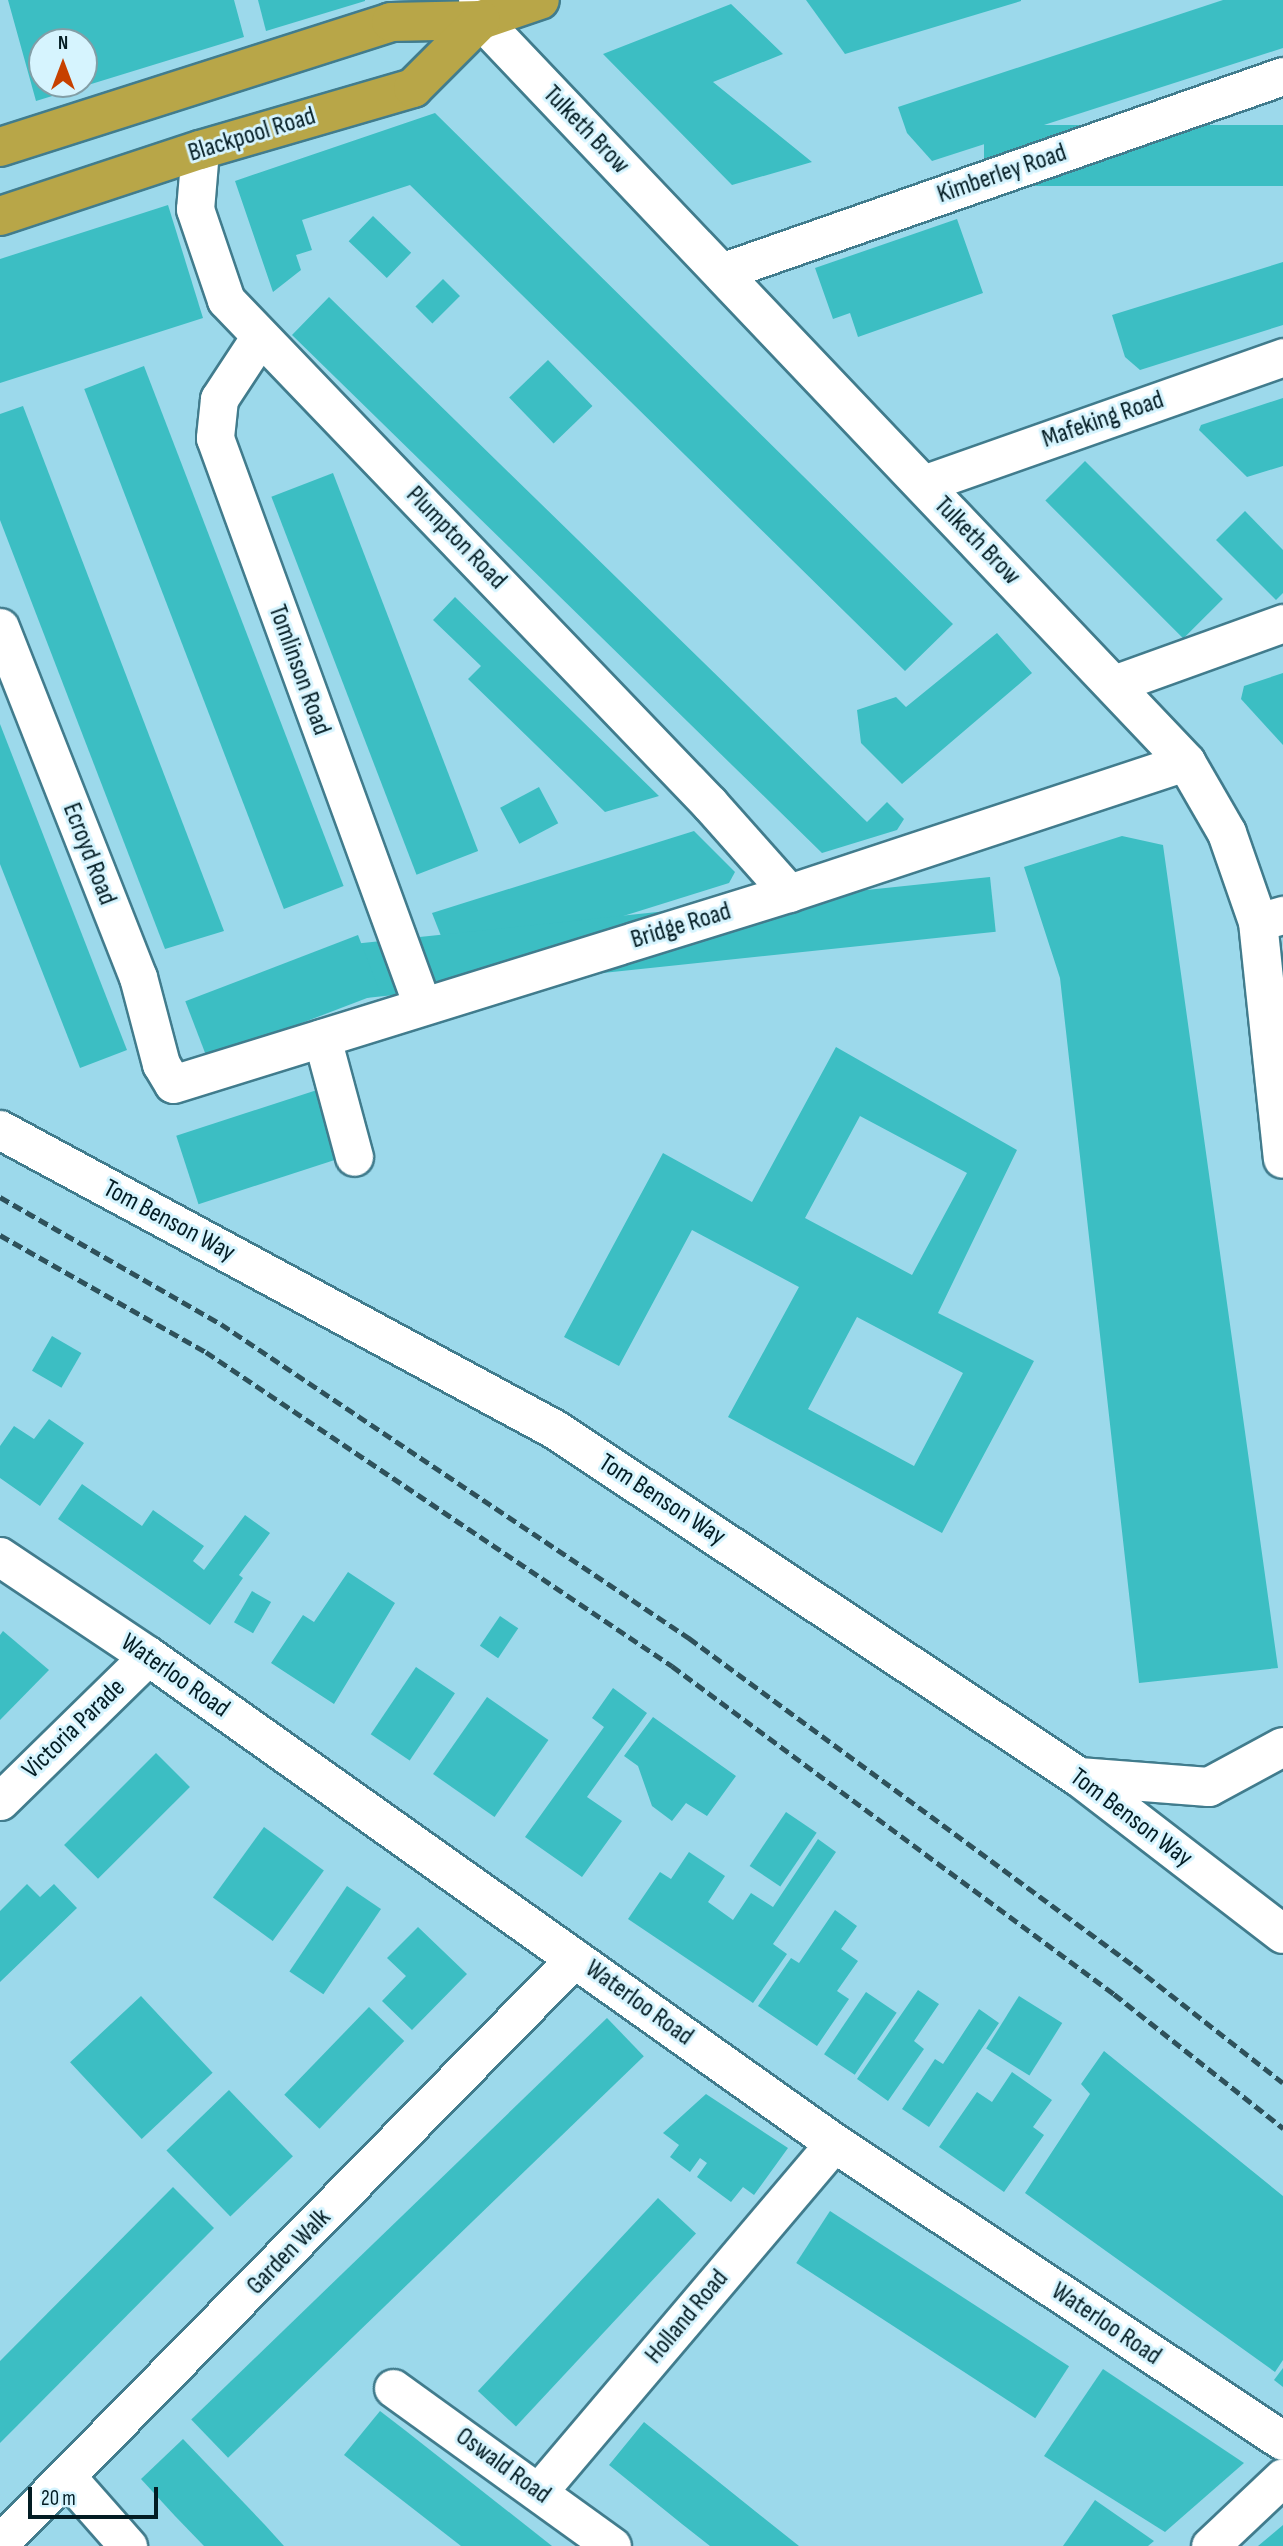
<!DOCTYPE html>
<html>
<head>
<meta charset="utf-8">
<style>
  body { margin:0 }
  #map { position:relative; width:1283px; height:2546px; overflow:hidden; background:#9cd9eb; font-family:"Sofia Sans Condensed",sans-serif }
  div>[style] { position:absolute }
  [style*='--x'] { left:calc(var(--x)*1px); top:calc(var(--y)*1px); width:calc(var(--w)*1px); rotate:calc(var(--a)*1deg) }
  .building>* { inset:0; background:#3cbec3; transform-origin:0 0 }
  .roads { filter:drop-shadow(2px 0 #417c8d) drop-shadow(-2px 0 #417c8d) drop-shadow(0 2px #417c8d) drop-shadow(0 -2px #417c8d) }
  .street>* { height:37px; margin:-18.5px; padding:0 18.5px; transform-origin:18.5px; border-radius:18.5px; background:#fff }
  .secondary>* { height:38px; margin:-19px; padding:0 19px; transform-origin:19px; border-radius:19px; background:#fff }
  .highway>* { height:38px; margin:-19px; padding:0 19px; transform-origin:19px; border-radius:19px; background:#b8a648 }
  .rail>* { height:5px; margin-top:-2.5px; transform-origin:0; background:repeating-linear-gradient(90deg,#2e515b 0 10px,transparent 0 15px) }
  span { translate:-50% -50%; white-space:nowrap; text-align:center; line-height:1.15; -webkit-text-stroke:6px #d6f4fe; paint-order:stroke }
  .street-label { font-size:26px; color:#031c23 }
  .north { position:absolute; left:28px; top:28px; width:70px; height:70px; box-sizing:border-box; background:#d6f4fe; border:2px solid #829ea6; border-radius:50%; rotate:0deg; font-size:19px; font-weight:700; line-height:28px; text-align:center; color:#031c23 }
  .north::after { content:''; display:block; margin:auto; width:24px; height:32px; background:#c74100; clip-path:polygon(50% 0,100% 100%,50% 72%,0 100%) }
  .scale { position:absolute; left:28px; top:2487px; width:130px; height:32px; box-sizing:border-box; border:4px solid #031c23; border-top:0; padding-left:9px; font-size:21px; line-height:24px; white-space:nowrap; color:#031c23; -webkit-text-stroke:5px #d6f4fe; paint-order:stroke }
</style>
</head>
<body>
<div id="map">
  <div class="building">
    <i style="clip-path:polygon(evenodd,8px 0,234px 0,244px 37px,36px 101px,8px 0,42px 42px,84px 42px,84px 84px,42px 84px,42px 42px)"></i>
    <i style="clip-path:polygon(258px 0,365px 0,365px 1px,266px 31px)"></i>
    <i style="clip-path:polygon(806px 0,1021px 0,1021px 1px,845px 54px)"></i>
    <i style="clip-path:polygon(1223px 0,1283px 0,1283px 48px,932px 161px,907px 133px,898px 107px)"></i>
    <i style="clip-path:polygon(731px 4px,783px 54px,713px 82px,812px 162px,732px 185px,603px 54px)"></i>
    <i style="clip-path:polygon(435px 113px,953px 624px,905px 671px,410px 185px,302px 220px,312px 250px,296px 255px,301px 270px,273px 292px,235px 181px)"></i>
    <i style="left:1283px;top:125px;width:61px;height:299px;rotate:90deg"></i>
    <i style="clip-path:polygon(168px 205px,203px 318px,0 383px,0 259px)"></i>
    <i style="left:373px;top:216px;width:53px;height:35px;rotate:44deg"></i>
    <i style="clip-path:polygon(957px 219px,983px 293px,858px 337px,850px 313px,833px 319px,815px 268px)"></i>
    <i style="clip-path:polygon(1283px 262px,1283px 325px,1140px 370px,1125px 357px,1112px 315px)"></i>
    <i style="left:443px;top:279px;width:24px;height:39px;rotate:45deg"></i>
    <i style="clip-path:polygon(329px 297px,867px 822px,887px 802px,904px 819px,897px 830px,822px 853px,292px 335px)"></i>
    <i style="left:548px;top:360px;width:64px;height:54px;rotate:46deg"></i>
    <i style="left:144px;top:366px;width:557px;height:64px;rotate:69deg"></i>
    <i style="clip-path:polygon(1283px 398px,1283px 466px,1247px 477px,1199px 430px,1201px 425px)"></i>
    <i style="clip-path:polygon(23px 406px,224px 931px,165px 949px,0 520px,0 414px)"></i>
    <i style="left:1085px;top:461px;width:195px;height:56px;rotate:45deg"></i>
    <i style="left:333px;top:473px;width:405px;height:66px;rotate:69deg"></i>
    <i style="clip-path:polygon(1245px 511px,1283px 550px,1283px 593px,1276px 600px,1216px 540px)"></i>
    <i style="clip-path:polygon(455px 597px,659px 796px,605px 812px,468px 679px,481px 666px,433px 620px)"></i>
    <i style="clip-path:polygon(997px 633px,1032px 673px,902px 784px,861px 743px,857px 710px,896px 697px,906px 707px)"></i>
    <i style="clip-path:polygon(1283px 673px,1283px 745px,1241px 699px,1244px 686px)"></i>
    <i style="clip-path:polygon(0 724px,127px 1050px,80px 1068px,0 864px)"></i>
    <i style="left:539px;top:787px;width:41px;height:44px;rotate:62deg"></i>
    <i style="clip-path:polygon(694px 831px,735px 872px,729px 883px,454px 969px,432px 913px)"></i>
    <i style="clip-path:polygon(1122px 836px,1163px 845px,1278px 1668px,1139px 1683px,1060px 978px,1024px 867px)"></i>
    <i style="left:990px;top:877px;width:55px;height:650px;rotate:84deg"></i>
    <i style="left:358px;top:935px;width:62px;height:185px;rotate:69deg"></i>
    <i style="clip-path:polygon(evenodd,836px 1047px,1017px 1150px,938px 1313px,1034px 1361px,942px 1533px,728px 1417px,799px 1287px,692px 1230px,619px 1366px,564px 1337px,663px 1153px,752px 1202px,836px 1047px,860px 1116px,967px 1173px,912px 1275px,805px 1218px,860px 1116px,836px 1047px,857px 1317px,963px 1373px,914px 1466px,808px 1409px,857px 1317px)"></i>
    <i style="left:317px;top:1090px;width:72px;height:148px;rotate:72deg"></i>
    <i style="left:52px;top:1336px;width:34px;height:40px;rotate:30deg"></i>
    <i style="clip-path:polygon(49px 1419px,84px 1443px,40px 1506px,0 1478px,0 1446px,14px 1426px,34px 1439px)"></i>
    <i style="clip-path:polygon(82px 1484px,142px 1526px,153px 1510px,204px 1546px,193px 1561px,204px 1570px,245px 1515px,270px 1533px,239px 1575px,243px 1578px,210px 1625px,58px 1519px)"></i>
    <i style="clip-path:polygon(348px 1572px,395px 1603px,334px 1704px,271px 1663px,303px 1615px,314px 1622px)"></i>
    <i style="left:252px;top:1591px;width:22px;height:36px;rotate:30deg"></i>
    <i style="left:500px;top:1616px;width:22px;height:36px;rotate:34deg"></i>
    <i style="clip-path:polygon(3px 1631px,49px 1670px,0 1720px,0 1635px)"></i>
    <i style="left:416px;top:1667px;width:47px;height:81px;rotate:34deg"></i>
    <i style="clip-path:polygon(613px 1688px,647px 1713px,587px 1797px,622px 1821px,582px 1877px,525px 1837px,604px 1727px,592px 1718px)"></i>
    <i style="left:487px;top:1697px;width:75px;height:94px;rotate:35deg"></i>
    <i style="clip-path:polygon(653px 1717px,736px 1776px,707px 1816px,686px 1803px,672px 1821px,652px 1806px,638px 1766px,624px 1756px)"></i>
    <i style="left:156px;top:1753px;width:48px;height:130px;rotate:45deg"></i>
    <i style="left:786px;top:1812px;width:37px;height:65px;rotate:34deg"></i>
    <i style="left:264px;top:1827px;width:74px;height:87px;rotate:36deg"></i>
    <i style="clip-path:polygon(818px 1839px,836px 1852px,773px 1944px,787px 1954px,753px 2003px,628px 1919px,660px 1872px,671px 1879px,689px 1852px,725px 1876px,708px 1902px,733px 1920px,751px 1893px,773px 1907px)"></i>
    <i style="clip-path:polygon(27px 1884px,40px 1897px,54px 1884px,77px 1908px,0 1982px,0 1911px)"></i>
    <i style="left:347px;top:1886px;width:41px;height:103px;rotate:34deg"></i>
    <i style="clip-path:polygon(835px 1910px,857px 1926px,841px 1949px,858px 1961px,837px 1991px,849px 1999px,817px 2046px,758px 2006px,791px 1958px,799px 1963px)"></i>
    <i style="clip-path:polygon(418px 1927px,467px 1974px,412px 2030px,382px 2001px,406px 1976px,387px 1958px)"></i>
    <i style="clip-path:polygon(918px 1990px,939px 2004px,914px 2041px,924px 2049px,888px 2101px,857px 2079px)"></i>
    <i style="left:866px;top:1992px;width:37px;height:75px;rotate:34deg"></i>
    <i style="left:141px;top:1996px;width:105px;height:97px;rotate:47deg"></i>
    <i style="left:1019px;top:1996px;width:51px;height:62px;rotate:32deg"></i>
    <i style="left:369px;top:2007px;width:49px;height:122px;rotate:44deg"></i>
    <i style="clip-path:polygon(979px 2009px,999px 2023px,929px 2127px,902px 2109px,935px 2059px,943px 2064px)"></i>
    <i style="left:607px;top:2018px;width:53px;height:578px;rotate:46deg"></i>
    <i style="clip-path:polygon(1104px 2051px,1283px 2196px,1283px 2360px,1275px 2372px,1025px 2193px,1090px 2094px,1081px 2084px)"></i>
    <i style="clip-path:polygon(1012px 2072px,1052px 2100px,1033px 2127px,1044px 2135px,1004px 2192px,939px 2147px,977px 2092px,992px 2102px)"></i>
    <i style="left:229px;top:2090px;width:92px;height:87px;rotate:46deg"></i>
    <i style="clip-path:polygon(706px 2094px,788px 2148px,754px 2195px,743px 2187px,731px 2202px,697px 2177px,707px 2163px,700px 2158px,690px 2172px,670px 2157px,679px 2145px,663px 2133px)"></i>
    <i style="clip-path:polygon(173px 2187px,214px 2228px,0 2443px,0 2361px)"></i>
    <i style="left:658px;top:2198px;width:52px;height:264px;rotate:43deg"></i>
    <i style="left:830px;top:2211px;width:285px;height:62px;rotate:33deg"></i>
    <i style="clip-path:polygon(1283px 2368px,1283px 2387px,1274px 2380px)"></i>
    <i style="clip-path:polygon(1103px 2369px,1244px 2463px,1165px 2532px,1044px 2456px)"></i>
    <i style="clip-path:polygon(380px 2411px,406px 2431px,552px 2546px,461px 2546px,344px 2455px)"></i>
    <i style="clip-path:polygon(644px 2422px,765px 2519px,799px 2546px,710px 2546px,682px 2524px,609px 2465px)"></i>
    <i style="clip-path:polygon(183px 2439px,265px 2525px,284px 2546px,204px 2546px,175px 2516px,141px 2479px)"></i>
    <i style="clip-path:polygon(1095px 2500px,1154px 2541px,1148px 2546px,1063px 2546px)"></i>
    <i style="clip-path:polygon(1283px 2525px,1283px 2546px,1258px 2546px,1270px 2536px)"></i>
  </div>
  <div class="roads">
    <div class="street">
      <i style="--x:200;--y:150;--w:59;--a:94.8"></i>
      <i style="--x:195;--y:209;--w:96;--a:71.2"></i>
      <i style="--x:226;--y:300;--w:699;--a:46.16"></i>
      <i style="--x:710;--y:804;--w:119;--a:48.4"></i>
      <i style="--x:721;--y:272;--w:595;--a:-19.23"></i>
      <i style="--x:259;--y:338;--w:73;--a:123.3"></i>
      <i style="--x:219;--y:399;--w:39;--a:96"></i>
      <i style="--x:215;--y:438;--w:604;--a:69.94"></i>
      <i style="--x:923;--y:484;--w:382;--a:-19.4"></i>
      <i style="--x:0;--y:627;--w:376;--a:68.5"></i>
      <i style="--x:138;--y:977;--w:90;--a:75.2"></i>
      <i style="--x:161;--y:1064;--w:23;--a:59"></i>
      <i style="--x:173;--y:1084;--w:645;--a:-17.23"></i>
      <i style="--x:789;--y:893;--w:418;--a:-18.3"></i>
      <i style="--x:1114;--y:684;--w:180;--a:-19.8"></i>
      <i style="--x:1258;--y:922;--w:26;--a:-16"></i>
      <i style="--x:322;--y:1038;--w:123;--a:74.9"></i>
      <i style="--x:0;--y:1801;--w:207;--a:-44.4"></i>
      <i style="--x:393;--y:2388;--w:270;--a:35.8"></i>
      <i style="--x:68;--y:2478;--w:91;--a:48.6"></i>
      <i style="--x:539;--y:2491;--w:456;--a:-49.7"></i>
      <i style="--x:0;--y:2543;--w:820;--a:-45.49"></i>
      <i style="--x:1210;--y:2546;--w:100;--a:-43.4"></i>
    </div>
    <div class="secondary">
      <i style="--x:478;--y:0;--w:20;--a:81"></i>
      <i style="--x:481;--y:20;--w:1024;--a:46.46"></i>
      <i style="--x:1186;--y:762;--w:82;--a:60"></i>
      <i style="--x:1227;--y:833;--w:94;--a:70.8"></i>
      <i style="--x:1258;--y:922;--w:238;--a:84"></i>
      <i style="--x:0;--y:1130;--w:630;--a:28.36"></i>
      <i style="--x:554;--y:1429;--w:630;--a:33.54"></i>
      <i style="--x:1079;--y:1777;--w:257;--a:37.6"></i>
      <i style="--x:0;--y:1557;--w:178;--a:33.8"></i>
      <i style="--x:148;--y:1656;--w:841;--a:35.37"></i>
      <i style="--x:834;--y:2143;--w:539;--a:33.57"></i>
      <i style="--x:1079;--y:1777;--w:130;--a:4.4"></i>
      <i style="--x:1209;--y:1787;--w:84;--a:-28.4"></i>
    </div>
    <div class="highway">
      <i style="--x:0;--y:147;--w:410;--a:-17.7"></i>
      <i style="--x:391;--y:22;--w:90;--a:-1.3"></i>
      <i style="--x:481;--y:20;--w:62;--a:-18.7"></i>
      <i style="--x:0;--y:216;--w:211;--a:-18.3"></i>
      <i style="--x:200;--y:150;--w:222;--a:-16.2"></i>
      <i style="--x:413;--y:88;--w:96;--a:-45"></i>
    </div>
  </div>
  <div class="rail">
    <i style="--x:0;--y:1197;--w:255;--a:29.9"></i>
    <i style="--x:221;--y:1324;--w:564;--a:33.86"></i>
    <i style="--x:689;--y:1638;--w:553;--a:36.39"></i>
    <i style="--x:1134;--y:1966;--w:189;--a:38.1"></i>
    <i style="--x:0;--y:1235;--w:237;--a:29.6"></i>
    <i style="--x:206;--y:1352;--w:562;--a:33.97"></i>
    <i style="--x:672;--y:1666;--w:550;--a:36.58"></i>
    <i style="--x:1114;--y:1994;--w:216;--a:38.4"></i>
  </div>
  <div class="street-label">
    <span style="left:586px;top:130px;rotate:46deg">Tulketh Brow</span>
    <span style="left:252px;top:135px;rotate:-17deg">Blackpool Road</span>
    <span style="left:1002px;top:174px;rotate:-19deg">Kimberley Road</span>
    <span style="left:1103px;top:420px;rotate:-19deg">Mafeking Road</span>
    <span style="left:456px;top:538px;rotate:46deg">Plumpton Road</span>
    <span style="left:977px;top:541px;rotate:46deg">Tulketh Brow</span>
    <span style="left:299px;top:670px;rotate:70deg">Tomlinson Road</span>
    <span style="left:89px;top:854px;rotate:69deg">Ecroyd Road</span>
    <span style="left:681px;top:926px;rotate:-17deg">Bridge Road</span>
    <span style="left:169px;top:1221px;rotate:28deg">Tom Benson Way</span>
    <span style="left:662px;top:1500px;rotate:33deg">Tom Benson Way</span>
    <span style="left:175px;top:1676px;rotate:35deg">Waterloo Road</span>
    <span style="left:74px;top:1729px;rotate:-44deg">Victoria Parade</span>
    <span style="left:1131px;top:1818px;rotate:37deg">Tom Benson Way</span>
    <span style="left:639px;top:2003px;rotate:36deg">Waterloo Road</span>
    <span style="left:289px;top:2252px;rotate:-46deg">Garden Walk</span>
    <span style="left:687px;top:2317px;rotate:-50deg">Holland Road</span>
    <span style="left:1106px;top:2324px;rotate:34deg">Waterloo Road</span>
    <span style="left:503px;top:2466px;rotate:36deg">Oswald Road</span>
  </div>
  <div class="north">N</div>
  <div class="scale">20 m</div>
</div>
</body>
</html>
